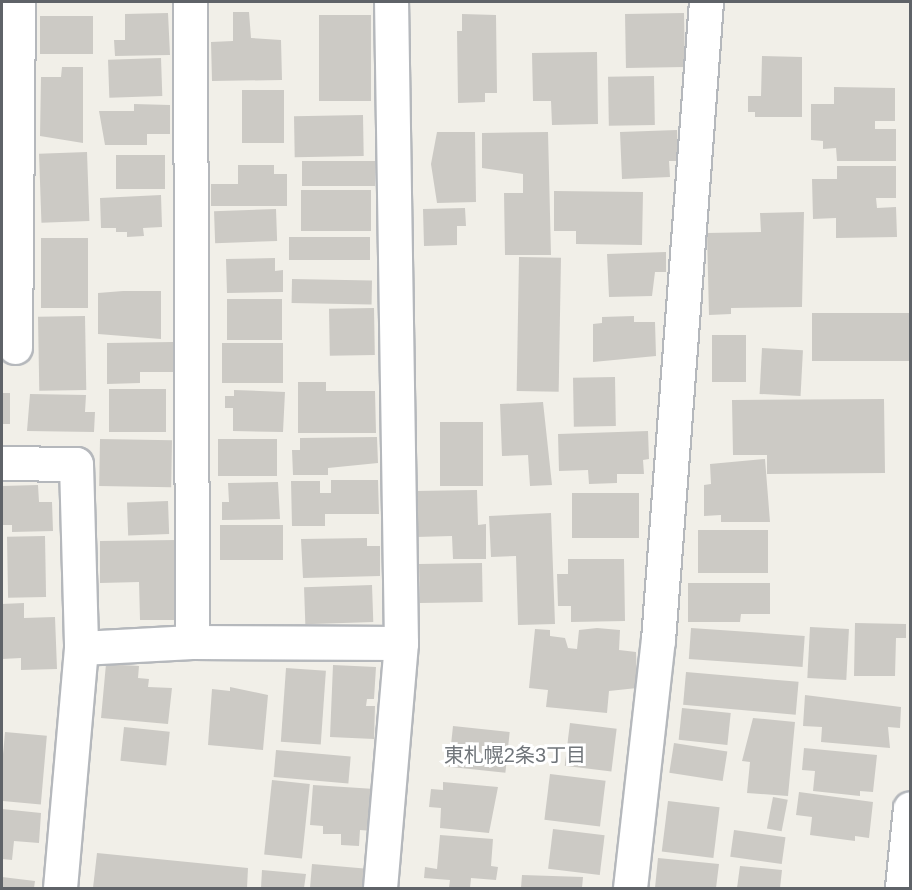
<!DOCTYPE html>
<html>
<head>
<meta charset="utf-8">
<style>
  body { margin:0 }
  #map { position:relative; width:912px; height:890px; overflow:hidden; background:#f1efe8; font-family:Helvetica,"Noto Sans JP",sans-serif }
  div>[style] { position:absolute }
  [style*='--x'] { left:calc(var(--x)*1px); top:calc(var(--y)*1px); width:calc(var(--w)*1px); rotate:calc(var(--a)*1deg) }
  .building>* { inset:0; background:#cccac5; transform-origin:0 0 }
  .roads { filter:drop-shadow(2px 0 #b5b8bc) drop-shadow(-2px 0 #b5b8bc) drop-shadow(0 2px #b5b8bc) drop-shadow(0 -2px #b5b8bc) }
  .minor>* { height:33px; margin:-16.5px; padding:0 16.5px; transform-origin:16.5px; border-radius:16.5px; background:#fff }
  span { translate:-50% -50%; white-space:nowrap; text-align:center; line-height:1.15; -webkit-text-stroke:6px #fff; paint-order:stroke }
  .neighbourhood-label { font-size:20px; color:#70757a }
  .frame { position:absolute; inset:0; border:3px solid #5f6368; pointer-events:none }
</style>
</head>
<body>
<div id="map">
  <div class="building">
    <i style="clip-path:polygon(233px 12px,249px 12px,251px 38px,281px 40px,282px 80px,212px 81px,211px 42px,233px 41px)"></i>
    <i style="clip-path:polygon(168px 13px,170px 55px,115px 56px,114px 40px,125px 40px,125px 14px)"></i>
    <i style="left:684px;top:13px;width:54px;height:59px;rotate:89deg"></i>
    <i style="clip-path:polygon(462px 14px,496px 15px,497px 93px,485px 93px,485px 102px,458px 103px,457px 31px,462px 31px)"></i>
    <i style="left:319px;top:15px;width:52px;height:86px"></i>
    <i style="left:40px;top:16px;width:53px;height:38px"></i>
    <i style="clip-path:polygon(597px 52px,598px 124px,552px 125px,551px 101px,533px 101px,532px 53px)"></i>
    <i style="clip-path:polygon(762px 56px,802px 57px,802px 117px,755px 117px,755px 112px,748px 112px,748px 96px,761px 96px)"></i>
    <i style="left:161px;top:58px;width:38px;height:53px;rotate:88deg"></i>
    <i style="clip-path:polygon(62px 67px,83px 67px,83px 143px,40px 136px,41px 77px,61px 77px)"></i>
    <i style="left:654px;top:76px;width:49px;height:46px;rotate:89deg"></i>
    <i style="clip-path:polygon(834px 87px,895px 88px,895px 121px,875px 121px,875px 129px,896px 129px,896px 161px,837px 161px,836px 148px,823px 149px,823px 141px,811px 140px,811px 104px,834px 104px)"></i>
    <i style="left:242px;top:90px;width:42px;height:53px"></i>
    <i style="clip-path:polygon(134px 104px,170px 105px,170px 134px,147px 134px,147px 145px,105px 145px,99px 111px,134px 111px)"></i>
    <i style="left:363px;top:115px;width:41px;height:69px;rotate:89deg"></i>
    <i style="clip-path:polygon(677px 130px,678px 161px,669px 161px,670px 177px,622px 179px,620px 132px)"></i>
    <i style="clip-path:polygon(437px 132px,475px 132px,476px 202px,437px 203px,431px 164px)"></i>
    <i style="clip-path:polygon(548px 132px,551px 255px,505px 255px,504px 193px,523px 193px,523px 174px,482px 168px,482px 133px)"></i>
    <i style="left:87px;top:152px;width:69px;height:48px;rotate:88deg"></i>
    <i style="left:116px;top:155px;width:49px;height:34px"></i>
    <i style="left:375px;top:161px;width:25px;height:73px;rotate:90deg"></i>
    <i style="clip-path:polygon(238px 165px,274px 165px,274px 174px,287px 174px,287px 206px,211px 206px,211px 184px,238px 184px)"></i>
    <i style="clip-path:polygon(837px 166px,896px 166px,896px 198px,876px 198px,877px 208px,896px 207px,897px 237px,836px 238px,836px 218px,813px 219px,812px 179px,837px 179px)"></i>
    <i style="left:301px;top:190px;width:70px;height:41px"></i>
    <i style="clip-path:polygon(554px 191px,643px 192px,642px 245px,576px 244px,576px 231px,554px 231px)"></i>
    <i style="clip-path:polygon(161px 195px,162px 227px,143px 228px,144px 236px,127px 237px,127px 232px,116px 232px,116px 228px,101px 228px,100px 198px)"></i>
    <i style="clip-path:polygon(465px 208px,466px 226px,457px 226px,457px 245px,424px 246px,423px 209px)"></i>
    <i style="left:276px;top:209px;width:32px;height:62px;rotate:88deg"></i>
    <i style="clip-path:polygon(804px 212px,802px 307px,731px 308px,731px 314px,709px 315px,707px 233px,761px 232px,760px 213px)"></i>
    <i style="left:370px;top:237px;width:23px;height:81px;rotate:90deg"></i>
    <i style="left:41px;top:238px;width:47px;height:70px"></i>
    <i style="clip-path:polygon(666px 252px,666px 272px,655px 272px,652px 296px,609px 297px,607px 254px)"></i>
    <i style="left:519px;top:257px;width:42px;height:134px;rotate:1deg"></i>
    <i style="clip-path:polygon(275px 258px,275px 271px,283px 270px,283px 292px,227px 293px,226px 259px)"></i>
    <i style="left:292px;top:279px;width:80px;height:24px;rotate:1deg"></i>
    <i style="clip-path:polygon(123px 291px,161px 291px,161px 339px,98px 334px,98px 293px)"></i>
    <i style="left:227px;top:299px;width:55px;height:41px"></i>
    <i style="left:374px;top:308px;width:47px;height:45px;rotate:89deg"></i>
    <i style="left:910px;top:313px;width:48px;height:98px;rotate:90deg"></i>
    <i style="left:85px;top:316px;width:74px;height:47px;rotate:89deg"></i>
    <i style="clip-path:polygon(634px 316px,634px 322px,655px 322px,656px 356px,593px 362px,593px 324px,602px 323px,602px 317px)"></i>
    <i style="left:712px;top:335px;width:34px;height:47px"></i>
    <i style="clip-path:polygon(173px 342px,173px 372px,140px 372px,140px 383px,107px 384px,107px 343px)"></i>
    <i style="left:222px;top:343px;width:61px;height:40px"></i>
    <i style="left:762px;top:348px;width:41px;height:46px;rotate:3deg"></i>
    <i style="left:615px;top:377px;width:49px;height:42px;rotate:89deg"></i>
    <i style="clip-path:polygon(298px 382px,326px 382px,326px 391px,375px 391px,376px 433px,298px 433px)"></i>
    <i style="left:109px;top:389px;width:57px;height:43px"></i>
    <i style="clip-path:polygon(234px 390px,285px 392px,283px 432px,233px 431px,233px 408px,225px 408px,225px 396px,234px 396px)"></i>
    <i style="left:2px;top:393px;width:8px;height:31px"></i>
    <i style="clip-path:polygon(30px 394px,86px 395px,85px 412px,95px 412px,94px 432px,27px 431px)"></i>
    <i style="clip-path:polygon(884px 399px,885px 473px,767px 474px,767px 455px,733px 455px,732px 400px)"></i>
    <i style="clip-path:polygon(543px 402px,552px 485px,530px 486px,528px 455px,502px 456px,500px 404px)"></i>
    <i style="left:440px;top:422px;width:43px;height:64px"></i>
    <i style="clip-path:polygon(648px 431px,649px 459px,643px 460px,644px 474px,617px 474px,617px 483px,589px 484px,588px 470px,559px 471px,558px 434px)"></i>
    <i style="clip-path:polygon(377px 437px,378px 463px,328px 468px,328px 475px,293px 475px,292px 450px,300px 450px,300px 438px)"></i>
    <i style="left:100px;top:439px;width:72px;height:47px;rotate:1deg"></i>
    <i style="left:218px;top:439px;width:59px;height:37px"></i>
    <i style="clip-path:polygon(765px 459px,770px 522px,721px 522px,721px 515px,704px 516px,704px 485px,711px 484px,710px 464px)"></i>
    <i style="clip-path:polygon(331px 480px,378px 480px,379px 514px,325px 514px,325px 526px,292px 526px,291px 481px,320px 481px,320px 493px,331px 493px)"></i>
    <i style="clip-path:polygon(278px 482px,280px 519px,222px 520px,222px 502px,229px 502px,228px 483px)"></i>
    <i style="clip-path:polygon(38px 485px,39px 502px,52px 502px,53px 531px,12px 532px,12px 525px,2px 525px,2px 486px)"></i>
    <i style="clip-path:polygon(477px 490px,478px 525px,486px 524px,486px 559px,453px 559px,452px 536px,416px 537px,415px 491px)"></i>
    <i style="left:572px;top:493px;width:67px;height:45px"></i>
    <i style="left:168px;top:501px;width:33px;height:41px;rotate:88deg"></i>
    <i style="clip-path:polygon(551px 513px,555px 624px,518px 625px,516px 556px,491px 557px,489px 516px)"></i>
    <i style="left:220px;top:525px;width:63px;height:35px"></i>
    <i style="left:698px;top:530px;width:70px;height:43px"></i>
    <i style="left:45px;top:536px;width:61px;height:38px;rotate:89deg"></i>
    <i style="clip-path:polygon(367px 538px,367px 546px,380px 546px,380px 576px,303px 578px,301px 539px)"></i>
    <i style="clip-path:polygon(177px 540px,178px 620px,140px 620px,139px 582px,100px 583px,100px 541px)"></i>
    <i style="clip-path:polygon(568px 559px,624px 559px,625px 621px,571px 622px,571px 606px,558px 606px,557px 574px,568px 574px)"></i>
    <i style="left:482px;top:563px;width:39px;height:63px;rotate:89deg"></i>
    <i style="clip-path:polygon(688px 583px,770px 583px,770px 614px,741px 614px,740px 622px,688px 622px)"></i>
    <i style="left:372px;top:585px;width:37px;height:68px;rotate:88deg"></i>
    <i style="clip-path:polygon(24px 603px,24px 618px,55px 617px,57px 669px,21px 670px,21px 658px,2px 659px,2px 604px)"></i>
    <i style="clip-path:polygon(855px 623px,906px 624px,906px 638px,896px 638px,895px 676px,854px 676px)"></i>
    <i style="left:810px;top:627px;width:39px;height:51px;rotate:3deg"></i>
    <i style="clip-path:polygon(597px 628px,620px 630px,619px 650px,636px 652px,637px 688px,609px 691px,607px 713px,546px 707px,548px 690px,529px 688px,535px 629px,550px 630px,550px 636px,565px 638px,568px 648px,577px 649px,579px 630px)"></i>
    <i style="left:691px;top:628px;width:114px;height:31px;rotate:4deg"></i>
    <i style="clip-path:polygon(106px 664px,139px 666px,138px 678px,149px 679px,148px 687px,172px 688px,168px 724px,101px 718px)"></i>
    <i style="clip-path:polygon(333px 665px,376px 667px,374px 699px,367px 699px,366px 706px,375px 706px,374px 739px,330px 737px)"></i>
    <i style="left:286px;top:668px;width:40px;height:74px;rotate:4deg"></i>
    <i style="left:686px;top:672px;width:113px;height:33px;rotate:5deg"></i>
    <i style="clip-path:polygon(230px 687px,268px 695px,263px 750px,208px 745px,212px 689px,230px 691px)"></i>
    <i style="clip-path:polygon(805px 695px,901px 707px,900px 728px,888px 727px,890px 748px,821px 742px,822px 727px,803px 726px)"></i>
    <i style="left:682px;top:708px;width:49px;height:32px;rotate:6deg"></i>
    <i style="clip-path:polygon(753px 718px,795px 722px,788px 796px,747px 793px,750px 762px,742px 761px)"></i>
    <i style="left:570px;top:723px;width:47px;height:43px;rotate:7deg"></i>
    <i style="left:453px;top:726px;width:57px;height:41px;rotate:6deg"></i>
    <i style="left:124px;top:727px;width:46px;height:34px;rotate:6deg"></i>
    <i style="left:5px;top:732px;width:42px;height:69px;rotate:5deg"></i>
    <i style="left:674px;top:743px;width:54px;height:30px;rotate:9deg"></i>
    <i style="clip-path:polygon(804px 748px,877px 755px,873px 792px,860px 791px,860px 796px,813px 791px,815px 771px,802px 770px)"></i>
    <i style="left:276px;top:750px;width:75px;height:27px;rotate:5deg"></i>
    <i style="left:550px;top:774px;width:56px;height:46px;rotate:7deg"></i>
    <i style="left:272px;top:780px;width:38px;height:75px;rotate:6deg"></i>
    <i style="clip-path:polygon(443px 782px,498px 787px,489px 833px,440px 828px,441px 808px,429px 807px,431px 789px,443px 790px)"></i>
    <i style="clip-path:polygon(313px 785px,375px 789px,373px 831px,360px 830px,359px 846px,341px 845px,341px 834px,323px 834px,323px 826px,310px 825px)"></i>
    <i style="clip-path:polygon(799px 792px,873px 802px,869px 838px,855px 836px,855px 841px,810px 835px,812px 817px,796px 815px)"></i>
    <i style="left:773px;top:797px;width:15px;height:32px;rotate:11deg"></i>
    <i style="left:668px;top:801px;width:52px;height:51px;rotate:7deg"></i>
    <i style="clip-path:polygon(2px 809px,41px 813px,39px 843px,14px 841px,12px 860px,2px 859px)"></i>
    <i style="left:553px;top:829px;width:52px;height:40px;rotate:7deg"></i>
    <i style="left:734px;top:830px;width:52px;height:27px;rotate:8deg"></i>
    <i style="clip-path:polygon(440px 835px,493px 839px,491px 866px,498px 867px,496px 880px,471px 878px,470px 888px,449px 888px,450px 880px,424px 878px,425px 867px,437px 869px)"></i>
    <i style="clip-path:polygon(97px 853px,248px 868px,247px 888px,93px 888px)"></i>
    <i style="clip-path:polygon(658px 858px,719px 864px,716px 888px,655px 888px)"></i>
    <i style="clip-path:polygon(312px 864px,370px 869px,368px 888px,310px 888px)"></i>
    <i style="clip-path:polygon(740px 866px,782px 870px,780px 888px,737px 888px)"></i>
    <i style="clip-path:polygon(262px 870px,306px 874px,304px 888px,261px 888px)"></i>
    <i style="clip-path:polygon(522px 875px,583px 877px,582px 888px,521px 888px)"></i>
    <i style="clip-path:polygon(2px 877px,35px 881px,34px 888px,2px 888px)"></i>
  </div>
  <div class="roads">
    <div class="minor">
      <i style="--x:190;--y:2;--w:640;--a:89.82"></i>
      <i style="--x:15;--y:347;--w:345;--a:-89.5"></i>
      <i style="--x:2;--y:463;--w:74;--a:0.8"></i>
      <i style="--x:76;--y:464;--w:184;--a:88.4"></i>
      <i style="--x:81;--y:648;--w:241;--a:95"></i>
      <i style="--x:81;--y:648;--w:111;--a:-3.1"></i>
      <i style="--x:192;--y:642;--w:209;--a:0.3"></i>
      <i style="--x:380;--y:888;--w:246;--a:-85.1"></i>
      <i style="--x:401;--y:643;--w:641;--a:-90.89"></i>
      <i style="--x:630;--y:888;--w:250;--a:-83.6"></i>
      <i style="--x:658;--y:640;--w:640;--a:-85.7"></i>
      <i style="--x:902;--y:888;--w:80;--a:-84.3"></i>
    </div>
  </div>
  <div class="neighbourhood-label">
    <span style="left:515px;top:755px">東札幌2条3丁目</span>
  </div>
  <div class="frame"></div>
</div>
</body>
</html>
